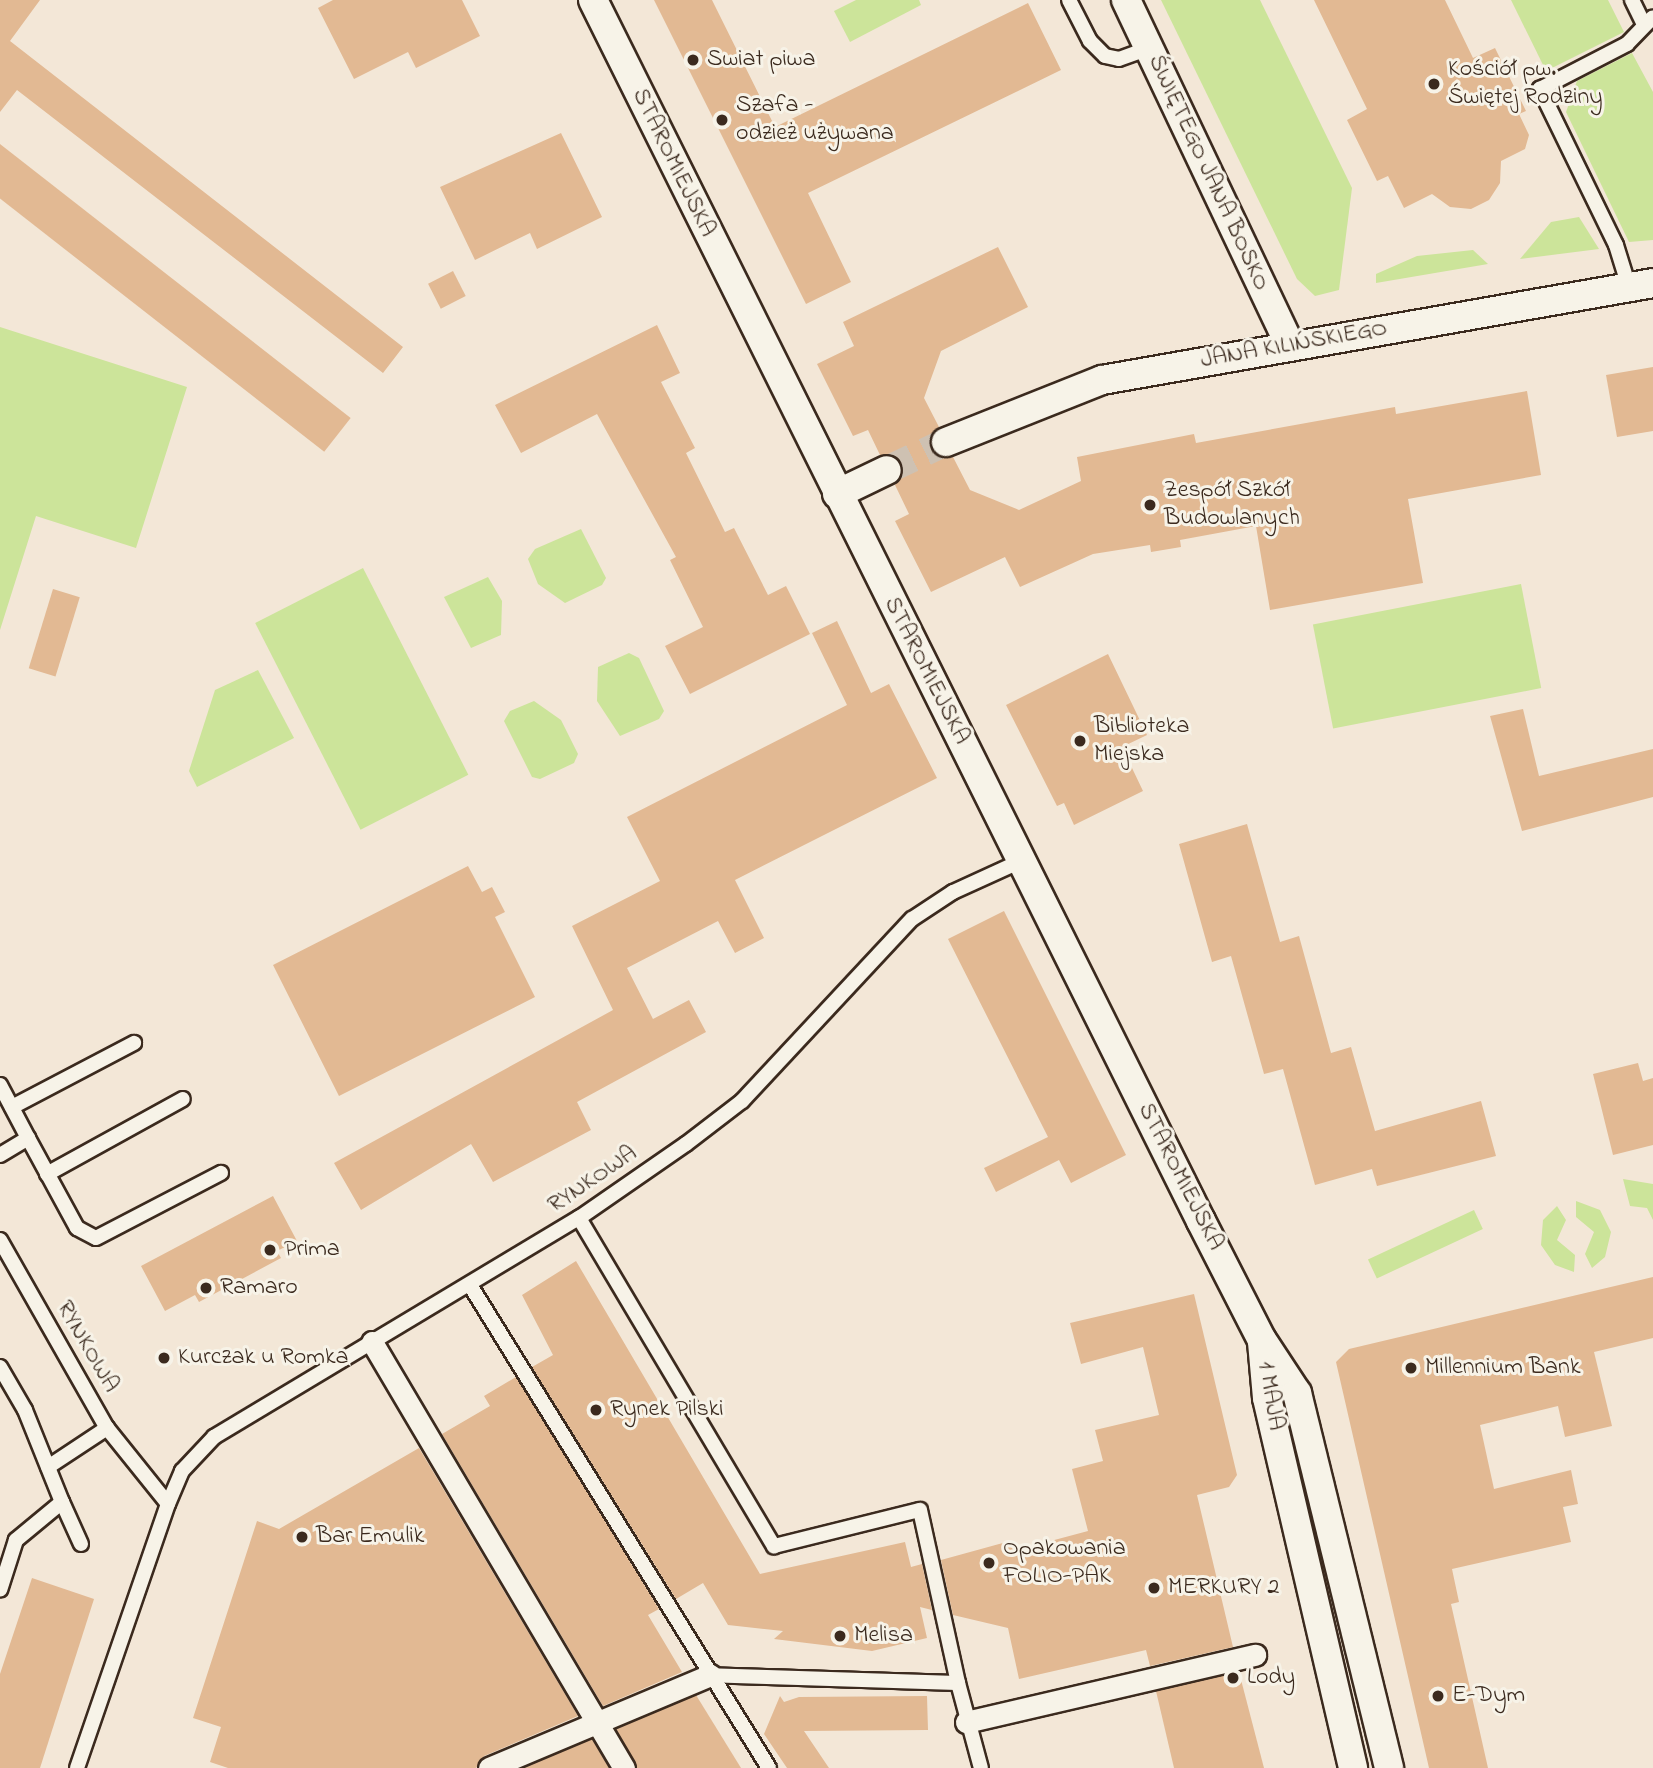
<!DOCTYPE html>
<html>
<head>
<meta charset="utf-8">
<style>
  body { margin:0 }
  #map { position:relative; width:1653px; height:1768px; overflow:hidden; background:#f3e7d7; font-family:"Indie Flower",sans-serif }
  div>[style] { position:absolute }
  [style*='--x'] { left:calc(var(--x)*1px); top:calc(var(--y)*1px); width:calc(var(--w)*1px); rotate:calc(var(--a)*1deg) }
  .green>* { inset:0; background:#cce49a; transform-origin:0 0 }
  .building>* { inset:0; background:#e2b993; transform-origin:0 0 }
  .minor-tunnel>* { height:28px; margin-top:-14px; transform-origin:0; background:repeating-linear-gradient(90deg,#cec1b2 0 28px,transparent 0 42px) }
  .roads { filter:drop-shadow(2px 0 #3b2a1e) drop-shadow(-2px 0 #3b2a1e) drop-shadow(0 2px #3b2a1e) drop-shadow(0 -2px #3b2a1e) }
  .service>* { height:14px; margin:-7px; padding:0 7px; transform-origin:7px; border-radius:7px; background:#f7f3e8 }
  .pedestrian>* { height:21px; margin:-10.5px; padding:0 10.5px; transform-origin:10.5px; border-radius:10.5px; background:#f7f3e8 }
  .minor>* { height:28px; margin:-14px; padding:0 14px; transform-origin:14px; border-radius:14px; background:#f7f3e8 }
  .dots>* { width:19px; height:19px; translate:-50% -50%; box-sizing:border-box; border:4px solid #f7f3e8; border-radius:50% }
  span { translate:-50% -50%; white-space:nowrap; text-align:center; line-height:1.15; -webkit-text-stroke:6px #f7f3e8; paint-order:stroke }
  .poi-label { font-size:24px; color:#3b2a1e }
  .left { translate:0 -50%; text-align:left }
  .street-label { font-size:24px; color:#3b2a1e }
</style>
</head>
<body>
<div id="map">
  <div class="green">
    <i style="clip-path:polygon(856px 0,919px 0,921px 5px,850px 42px,834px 11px)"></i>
    <i style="clip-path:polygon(1161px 0,1260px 0,1352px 188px,1339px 290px,1315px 296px,1297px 279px)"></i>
    <i style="clip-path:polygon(1511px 0,1608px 0,1624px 32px,1546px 71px)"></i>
    <i style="clip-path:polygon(1632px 53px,1653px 92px,1653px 240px,1629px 242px,1566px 112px,1577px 81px)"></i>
    <i style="clip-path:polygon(1579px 217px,1599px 249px,1520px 259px,1551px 222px)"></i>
    <i style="clip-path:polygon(1473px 250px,1488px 264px,1376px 283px,1376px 274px,1417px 256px)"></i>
    <i style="clip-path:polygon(0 327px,187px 387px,136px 548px,36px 516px,0 630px)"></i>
    <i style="clip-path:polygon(581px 529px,606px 578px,602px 585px,565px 603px,538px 584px,528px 559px,535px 549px)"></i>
    <i style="left:363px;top:568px;width:232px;height:121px;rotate:63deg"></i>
    <i style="clip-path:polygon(488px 577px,502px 601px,501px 635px,471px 648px,444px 597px)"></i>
    <i style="left:1521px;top:584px;width:106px;height:212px;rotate:79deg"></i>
    <i style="clip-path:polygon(629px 653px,639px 658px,664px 711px,659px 719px,620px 736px,597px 701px,598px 667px)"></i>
    <i style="clip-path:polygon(258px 670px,294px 738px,197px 787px,189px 771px,215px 690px)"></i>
    <i style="clip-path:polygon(534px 701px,561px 720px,578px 754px,574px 763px,540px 779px,532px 777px,504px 721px,510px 711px)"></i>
    <i style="clip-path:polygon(1623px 1179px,1653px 1184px,1653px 1220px,1647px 1208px,1630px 1206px)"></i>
    <i style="clip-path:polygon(1576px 1201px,1600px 1210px,1611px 1232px,1605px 1257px,1592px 1268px,1585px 1254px,1594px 1232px,1576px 1217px)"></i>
    <i style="clip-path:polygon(1557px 1206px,1566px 1220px,1557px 1240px,1575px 1255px,1574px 1272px,1555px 1265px,1541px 1245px,1543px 1220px)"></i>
    <i style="left:1474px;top:1210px;width:21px;height:117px;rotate:65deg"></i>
  </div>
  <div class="building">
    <i style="clip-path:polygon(0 0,40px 0,10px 41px,403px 347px,383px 373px,17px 90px,0 112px)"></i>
    <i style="clip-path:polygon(333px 0,462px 0,480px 36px,416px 68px,408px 52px,354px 79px,318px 8px)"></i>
    <i style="clip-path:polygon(654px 0,712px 0,775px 127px,1028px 3px,1061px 70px,808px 193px,851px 282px,806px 304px)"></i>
    <i style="clip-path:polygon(1314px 0,1445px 0,1473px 58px,1495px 48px,1526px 111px,1519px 114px,1529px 135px,1525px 149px,1501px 161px,1500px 183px,1489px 200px,1471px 209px,1450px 207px,1432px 194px,1404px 208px,1388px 176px,1377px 181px,1347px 120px,1367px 109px)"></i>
    <i style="clip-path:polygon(561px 133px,602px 217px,537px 249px,530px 233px,475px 260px,440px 187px)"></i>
    <i style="left:0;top:144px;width:445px;height:43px;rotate:38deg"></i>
    <i style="clip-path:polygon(998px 247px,1028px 307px,941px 351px,924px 398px,939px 427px,930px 439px,931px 449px,943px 458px,953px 457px,970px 490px,1019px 510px,1081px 481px,1077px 457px,1194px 434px,1196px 443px,1395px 407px,1396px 414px,1527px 391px,1541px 475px,1408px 499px,1423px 583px,1270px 610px,1256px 526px,1180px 540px,1181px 547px,1151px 552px,1150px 545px,1093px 554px,1020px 587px,1005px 557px,931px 592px,895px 521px,909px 514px,895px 485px,903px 472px,902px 462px,880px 455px,868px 430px,853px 436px,817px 364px,854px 346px,843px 322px)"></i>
    <i style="left:453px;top:271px;width:28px;height:28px;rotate:63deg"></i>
    <i style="clip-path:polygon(657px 325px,680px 373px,661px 382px,695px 448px,686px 453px,725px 532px,734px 528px,768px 595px,786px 586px,810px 634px,690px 694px,665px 646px,703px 627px,670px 560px,676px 557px,597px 414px,521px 453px,495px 405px)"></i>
    <i style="clip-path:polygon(1653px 367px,1653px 431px,1617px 437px,1606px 375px)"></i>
    <i style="left:53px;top:589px;width:28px;height:83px;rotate:17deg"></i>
    <i style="clip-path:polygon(837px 621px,871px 693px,889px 684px,937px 778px,735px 880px,764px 938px,735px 953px,718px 921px,627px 968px,653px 1019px,689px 1000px,706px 1032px,577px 1102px,591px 1130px,493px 1182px,471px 1144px,361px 1210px,334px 1163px,613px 1010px,572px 926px,660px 881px,627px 817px,847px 705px,812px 633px)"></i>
    <i style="clip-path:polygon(1108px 654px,1147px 735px,1122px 747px,1143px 791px,1074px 825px,1064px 803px,1057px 806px,1006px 705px)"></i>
    <i style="clip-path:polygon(1523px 709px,1539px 776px,1653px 749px,1653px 797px,1522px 831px,1490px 716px)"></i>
    <i style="clip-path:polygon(1247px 824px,1280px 942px,1299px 936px,1331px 1053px,1351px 1047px,1375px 1131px,1481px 1101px,1496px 1156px,1377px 1186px,1372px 1169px,1315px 1185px,1283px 1069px,1264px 1074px,1231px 956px,1212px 962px,1179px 844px)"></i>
    <i style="clip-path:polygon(468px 866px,482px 892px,492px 887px,505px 912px,495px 917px,535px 997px,339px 1096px,273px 965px)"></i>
    <i style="clip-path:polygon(1004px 911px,1126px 1155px,1071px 1183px,1059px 1160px,996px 1192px,984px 1168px,1048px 1137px,948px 939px)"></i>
    <i style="clip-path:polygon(1638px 1063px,1643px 1081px,1653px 1078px,1653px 1145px,1613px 1155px,1593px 1074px)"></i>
    <i style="clip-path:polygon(273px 1196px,297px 1241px,277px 1251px,281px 1258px,199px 1302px,195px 1295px,165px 1311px,141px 1266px)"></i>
    <i style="clip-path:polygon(576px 1261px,760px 1574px,905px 1542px,911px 1567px,922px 1564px,932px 1610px,920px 1607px,927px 1638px,872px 1651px,774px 1639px,783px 1631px,728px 1625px,703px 1583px,676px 1599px,532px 1367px,553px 1355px,522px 1295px)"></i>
    <i style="clip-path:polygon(1653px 1277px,1653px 1338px,1594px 1352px,1612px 1426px,1565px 1437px,1558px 1406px,1480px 1425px,1494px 1489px,1571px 1470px,1578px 1504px,1563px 1507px,1571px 1542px,1452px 1569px,1459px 1602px,1451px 1604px,1488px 1768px,1429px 1768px,1336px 1362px,1349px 1349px)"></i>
    <i style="clip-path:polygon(1194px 1294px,1237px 1475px,1229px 1487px,1197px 1495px,1233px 1647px,1150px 1666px,1146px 1650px,1019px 1679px,1008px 1628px,953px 1615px,941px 1560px,1010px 1541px,1013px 1551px,1088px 1531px,1072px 1469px,1103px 1461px,1095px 1430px,1159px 1415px,1143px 1347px,1081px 1364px,1070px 1323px)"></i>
    <i style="clip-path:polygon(516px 1377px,659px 1609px,648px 1615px,682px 1672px,603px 1706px,442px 1434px,490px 1406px,484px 1396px)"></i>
    <i style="clip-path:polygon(419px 1448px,578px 1716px,484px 1756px,476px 1768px,228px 1768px,210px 1762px,221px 1727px,193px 1718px,257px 1521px,279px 1529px)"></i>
    <i style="clip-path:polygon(32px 1578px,94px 1599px,40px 1768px,0 1768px,0 1674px)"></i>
    <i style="clip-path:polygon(1239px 1672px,1264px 1768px,1174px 1768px,1156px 1691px)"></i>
    <i style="clip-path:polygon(696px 1695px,741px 1768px,637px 1768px,616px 1729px)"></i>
    <i style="clip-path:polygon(780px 1696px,784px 1702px,799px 1697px,927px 1696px,928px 1730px,804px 1731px,829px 1768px,787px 1768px,764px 1734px)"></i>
    <i style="clip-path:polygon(592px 1739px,609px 1768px,523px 1768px)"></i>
  </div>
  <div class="minor-tunnel">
    <i style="--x:887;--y:470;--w:65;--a:-25.4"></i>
  </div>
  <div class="roads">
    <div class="service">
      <i style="--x:1069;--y:0;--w:46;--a:62.9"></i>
      <i style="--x:1090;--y:41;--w:21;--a:45"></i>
      <i style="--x:1105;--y:56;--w:14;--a:12"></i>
      <i style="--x:1119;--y:59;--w:32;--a:-20"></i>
      <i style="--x:1632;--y:0;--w:25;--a:64"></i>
      <i style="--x:1629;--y:287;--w:44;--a:-107.2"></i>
      <i style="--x:1616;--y:245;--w:174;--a:-116"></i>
      <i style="--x:1540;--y:89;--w:98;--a:-27.3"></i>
      <i style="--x:1627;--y:44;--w:37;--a:-46"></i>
      <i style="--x:0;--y:1085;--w:60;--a:62.2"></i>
      <i style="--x:12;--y:1107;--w:138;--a:-27.7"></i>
      <i style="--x:0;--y:1155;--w:33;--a:-31"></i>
      <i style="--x:28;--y:1138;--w:102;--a:61.4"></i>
      <i style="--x:77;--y:1228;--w:21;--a:28"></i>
      <i style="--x:96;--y:1238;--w:141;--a:-27.5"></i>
      <i style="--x:47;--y:1174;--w:155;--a:-28.9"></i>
      <i style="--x:579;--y:1218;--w:382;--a:59.3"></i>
      <i style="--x:774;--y:1546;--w:150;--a:-13.9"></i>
      <i style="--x:920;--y:1510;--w:177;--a:77.6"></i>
      <i style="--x:958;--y:1683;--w:248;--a:-178.2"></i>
      <i style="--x:0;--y:1240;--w:216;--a:60.4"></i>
      <i style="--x:107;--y:1428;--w:97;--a:51.2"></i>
      <i style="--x:470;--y:1285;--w:568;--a:58.24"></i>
      <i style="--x:0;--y:1367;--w:50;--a:59.8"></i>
      <i style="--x:25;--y:1410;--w:99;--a:68.1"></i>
      <i style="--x:62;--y:1502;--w:60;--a:140.4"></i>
      <i style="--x:16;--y:1540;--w:52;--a:107.7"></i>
      <i style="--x:48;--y:1467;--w:71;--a:-33.5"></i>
      <i style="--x:62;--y:1502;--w:46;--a:65.7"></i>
      <i style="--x:958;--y:1683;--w:88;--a:74.9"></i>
      <i style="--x:77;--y:1768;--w:279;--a:-71"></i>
      <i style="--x:168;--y:1504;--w:36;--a:-67"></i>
      <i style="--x:182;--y:1471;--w:47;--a:-46.7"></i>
      <i style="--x:214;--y:1437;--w:426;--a:-31"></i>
      <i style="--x:579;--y:1218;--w:130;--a:-34.7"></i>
      <i style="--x:686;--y:1144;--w:71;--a:-37.5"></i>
      <i style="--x:742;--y:1101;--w:249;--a:-47"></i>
      <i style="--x:912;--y:919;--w:49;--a:-33.4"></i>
      <i style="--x:953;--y:892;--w:75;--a:-24.5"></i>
    </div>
    <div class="pedestrian">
      <i style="--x:372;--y:1342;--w:495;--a:59.4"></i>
      <i style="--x:966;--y:1722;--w:297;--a:-13.1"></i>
      <i style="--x:489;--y:1768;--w:240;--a:-22.8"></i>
    </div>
    <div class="minor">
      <i style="--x:593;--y:0;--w:1364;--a:63.53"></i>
      <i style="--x:1201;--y:1221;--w:134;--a:62.9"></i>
      <i style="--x:1262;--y:1340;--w:64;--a:56.6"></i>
      <i style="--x:1297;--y:1393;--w:386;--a:76.2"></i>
      <i style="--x:1126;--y:0;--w:383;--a:64.6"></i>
      <i style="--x:946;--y:442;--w:168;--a:-21.7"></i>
      <i style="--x:1102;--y:380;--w:559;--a:-9.98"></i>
      <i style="--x:837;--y:494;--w:55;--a:-25.6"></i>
      <i style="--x:1262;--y:1342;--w:56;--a:84.9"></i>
      <i style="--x:1267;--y:1398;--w:380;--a:76.9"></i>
    </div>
  </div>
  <div class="dots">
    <i style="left:693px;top:60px;background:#3b2a1e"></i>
    <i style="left:1434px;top:84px;background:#3b2a1e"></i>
    <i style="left:722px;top:120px;background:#3b2a1e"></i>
    <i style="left:1150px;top:505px;background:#3b2a1e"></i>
    <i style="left:1080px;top:741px;background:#3b2a1e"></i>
    <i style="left:270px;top:1250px;background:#3b2a1e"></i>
    <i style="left:206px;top:1288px;background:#3b2a1e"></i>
    <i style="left:164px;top:1358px;background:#3b2a1e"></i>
    <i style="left:1411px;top:1368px;background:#3b2a1e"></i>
    <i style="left:596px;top:1410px;background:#3b2a1e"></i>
    <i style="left:302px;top:1537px;background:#3b2a1e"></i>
    <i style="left:989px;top:1563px;background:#3b2a1e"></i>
    <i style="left:1154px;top:1588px;background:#3b2a1e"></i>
    <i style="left:840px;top:1636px;background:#3b2a1e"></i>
    <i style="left:1233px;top:1678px;background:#3b2a1e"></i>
    <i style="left:1438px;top:1696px;background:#3b2a1e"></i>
  </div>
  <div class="poi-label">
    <span class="left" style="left:707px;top:60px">Swiat piwa</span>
    <span class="left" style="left:1448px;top:84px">Kościół pw.<br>Świętej Rodziny</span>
    <span class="left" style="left:736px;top:120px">Szafa -<br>odzież używana</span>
    <span class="left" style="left:1164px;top:505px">Zespół Szkół<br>Budowlanych</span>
    <span class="left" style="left:1094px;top:741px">Biblioteka<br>Miejska</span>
    <span class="left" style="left:284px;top:1250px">Prima</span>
    <span class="left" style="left:220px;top:1288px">Ramaro</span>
    <span class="left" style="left:178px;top:1358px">Kurczak u Romka</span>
    <span class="left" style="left:1425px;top:1368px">Millennium Bank</span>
    <span class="left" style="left:610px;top:1410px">Rynek Pilski</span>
    <span class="left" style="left:316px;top:1537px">Bar Emulik</span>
    <span class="left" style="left:1003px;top:1563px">Opakowania<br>FOLIO-PAK</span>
    <span class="left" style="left:1168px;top:1588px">MERKURY 2</span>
    <span class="left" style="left:854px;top:1636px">Melisa</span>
    <span class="left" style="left:1247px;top:1678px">Lody</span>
    <span class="left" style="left:1452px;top:1696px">E-Dym</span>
  </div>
  <div class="street-label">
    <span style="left:673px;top:163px;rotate:64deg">STAROMIEJSKA</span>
    <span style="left:1208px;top:173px;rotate:65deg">ŚWIĘTEGO JANA BOSKO</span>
    <span style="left:1294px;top:345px;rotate:-10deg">JANA KILIŃSKIEGO</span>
    <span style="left:926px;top:671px;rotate:63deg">STAROMIEJSKA</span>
    <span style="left:1180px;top:1177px;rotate:63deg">STAROMIEJSKA</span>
    <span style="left:593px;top:1180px;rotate:-34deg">RYNKOWA</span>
    <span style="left:87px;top:1347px;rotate:60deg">RYNKOWA</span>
    <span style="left:1270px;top:1396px;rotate:81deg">1 MAJA</span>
  </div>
</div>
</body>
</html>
